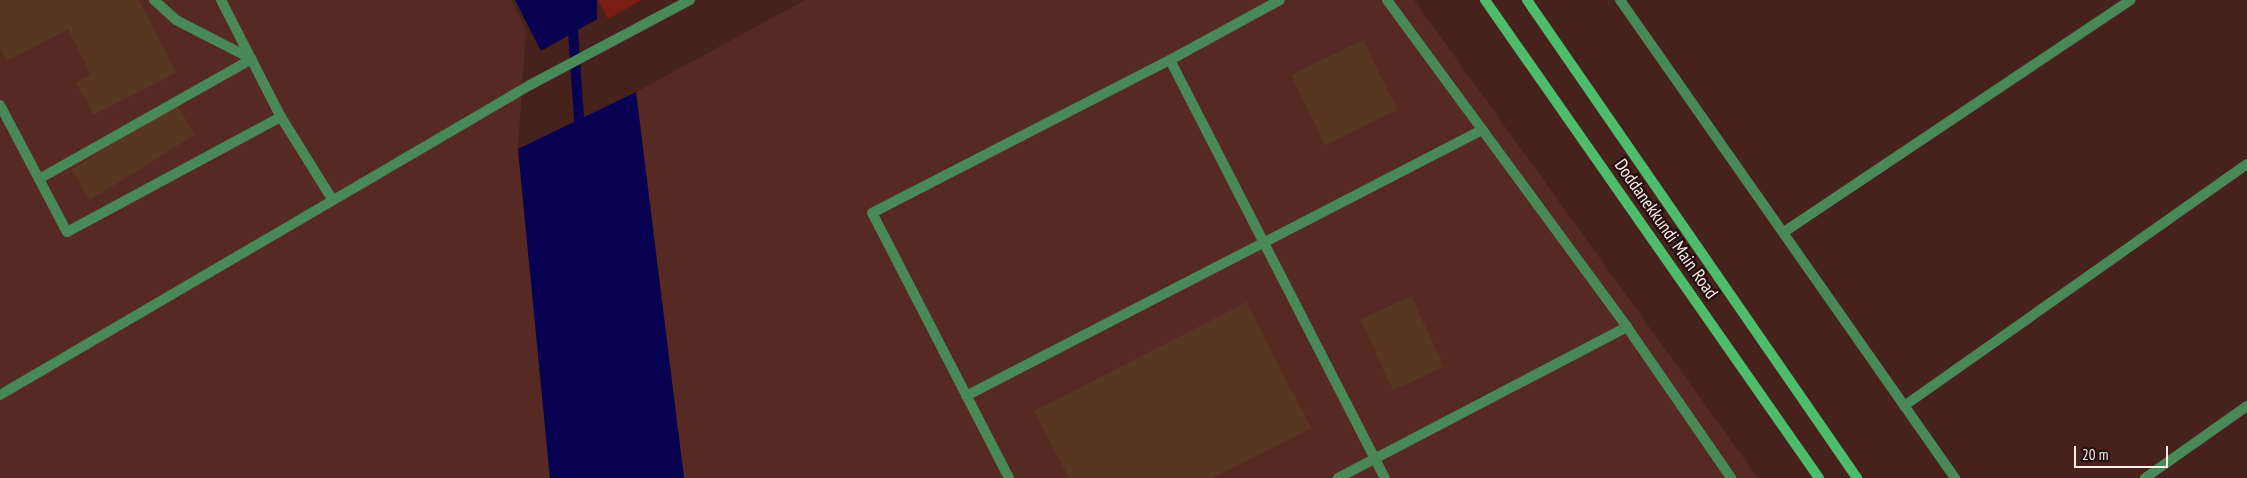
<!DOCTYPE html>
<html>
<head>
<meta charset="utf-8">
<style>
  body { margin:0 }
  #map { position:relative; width:2247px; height:478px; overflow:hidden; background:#47211b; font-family:"PT Sans Narrow",sans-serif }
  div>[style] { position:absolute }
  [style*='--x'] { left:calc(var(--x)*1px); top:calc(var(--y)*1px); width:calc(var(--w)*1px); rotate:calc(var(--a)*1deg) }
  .built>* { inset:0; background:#562a23 }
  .green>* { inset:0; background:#7a1e14 }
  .water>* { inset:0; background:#080051 }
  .stream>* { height:10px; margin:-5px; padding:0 5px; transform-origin:5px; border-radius:5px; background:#080051 }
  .building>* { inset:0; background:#593622; transform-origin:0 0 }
  .lane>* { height:10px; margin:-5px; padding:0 5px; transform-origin:5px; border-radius:5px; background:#488957 }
  .street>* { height:10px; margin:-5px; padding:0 5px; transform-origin:5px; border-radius:5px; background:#488957 }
  .secondary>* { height:10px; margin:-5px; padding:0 5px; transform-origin:5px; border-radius:5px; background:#4dbd6c }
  span { translate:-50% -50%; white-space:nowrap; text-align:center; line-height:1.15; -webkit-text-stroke:4.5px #22100e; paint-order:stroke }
  .street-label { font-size:18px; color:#feeeeb }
  .scale { position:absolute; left:2074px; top:446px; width:94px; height:22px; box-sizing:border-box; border:2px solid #feeeeb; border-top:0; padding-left:6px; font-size:15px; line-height:18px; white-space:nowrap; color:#feeeeb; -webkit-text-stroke:4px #22100e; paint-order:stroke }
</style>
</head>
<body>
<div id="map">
  <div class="built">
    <i style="clip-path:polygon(0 0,511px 0,526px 29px,518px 149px,550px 478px,0 478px)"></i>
    <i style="clip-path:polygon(805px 0,1414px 0,1758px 478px,684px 478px,636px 92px)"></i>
  </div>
  <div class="green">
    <i style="clip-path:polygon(598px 0,642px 0,608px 19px)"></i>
  </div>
  <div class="water">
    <i style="clip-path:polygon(515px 0,597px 0,597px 19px,541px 51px)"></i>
    <i style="clip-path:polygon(636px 92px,684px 478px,550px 478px,518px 149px)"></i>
  </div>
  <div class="stream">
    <i style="--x:562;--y:0;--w:34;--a:71"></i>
    <i style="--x:573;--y:32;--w:100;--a:86"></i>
  </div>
  <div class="building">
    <i style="clip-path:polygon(0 0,139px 0,176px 73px,93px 115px,76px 82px,91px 75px,68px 29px,7px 61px,0 48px)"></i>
    <i style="left:1363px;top:40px;width:78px;height:80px;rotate:64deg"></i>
    <i style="left:176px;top:104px;width:36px;height:124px;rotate:58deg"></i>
    <i style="left:1411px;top:296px;width:78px;height:56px;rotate:65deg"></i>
    <i style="clip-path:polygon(1247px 302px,1311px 428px,1213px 478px,1069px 478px,1034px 411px)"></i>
  </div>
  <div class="lane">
    <i style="--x:154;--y:0;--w:30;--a:42"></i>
    <i style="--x:176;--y:20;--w:85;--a:27.2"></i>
    <i style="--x:221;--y:0;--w:131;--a:62.9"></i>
    <i style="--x:281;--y:117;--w:97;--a:58.1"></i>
    <i style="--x:1387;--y:0;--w:406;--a:53.7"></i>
    <i style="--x:1627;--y:327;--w:183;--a:55.4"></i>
    <i style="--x:1170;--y:60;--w:125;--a:-28.6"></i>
    <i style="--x:0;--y:105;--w:84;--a:62.2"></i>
    <i style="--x:39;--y:179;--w:244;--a:-29.4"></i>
    <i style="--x:39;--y:179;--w:60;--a:62.2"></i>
    <i style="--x:67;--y:232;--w:243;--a:-28.3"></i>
    <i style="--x:966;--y:396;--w:581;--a:-27.27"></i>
    <i style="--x:1009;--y:478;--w:298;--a:-117.3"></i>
    <i style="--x:872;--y:213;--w:335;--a:-27.2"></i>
    <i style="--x:1170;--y:60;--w:470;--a:62.8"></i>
    <i style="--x:1338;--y:478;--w:326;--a:-27.6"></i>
  </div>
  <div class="street">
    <i style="--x:1620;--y:0;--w:584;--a:54.98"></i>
    <i style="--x:1784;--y:232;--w:417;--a:-33.8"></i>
    <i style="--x:0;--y:395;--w:614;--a:-30.32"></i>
    <i style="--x:530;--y:85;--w:181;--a:-28"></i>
    <i style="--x:1904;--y:406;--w:420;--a:-35.2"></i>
    <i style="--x:2145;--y:478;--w:125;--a:-35.2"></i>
  </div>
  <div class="secondary">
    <i style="--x:1485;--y:0;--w:583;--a:55.06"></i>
    <i style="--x:1527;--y:0;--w:581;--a:55.38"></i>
  </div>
  <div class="street-label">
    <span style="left:1666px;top:229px;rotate:55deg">Doddanekkundi Main Road</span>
  </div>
  <div class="scale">20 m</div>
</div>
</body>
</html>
